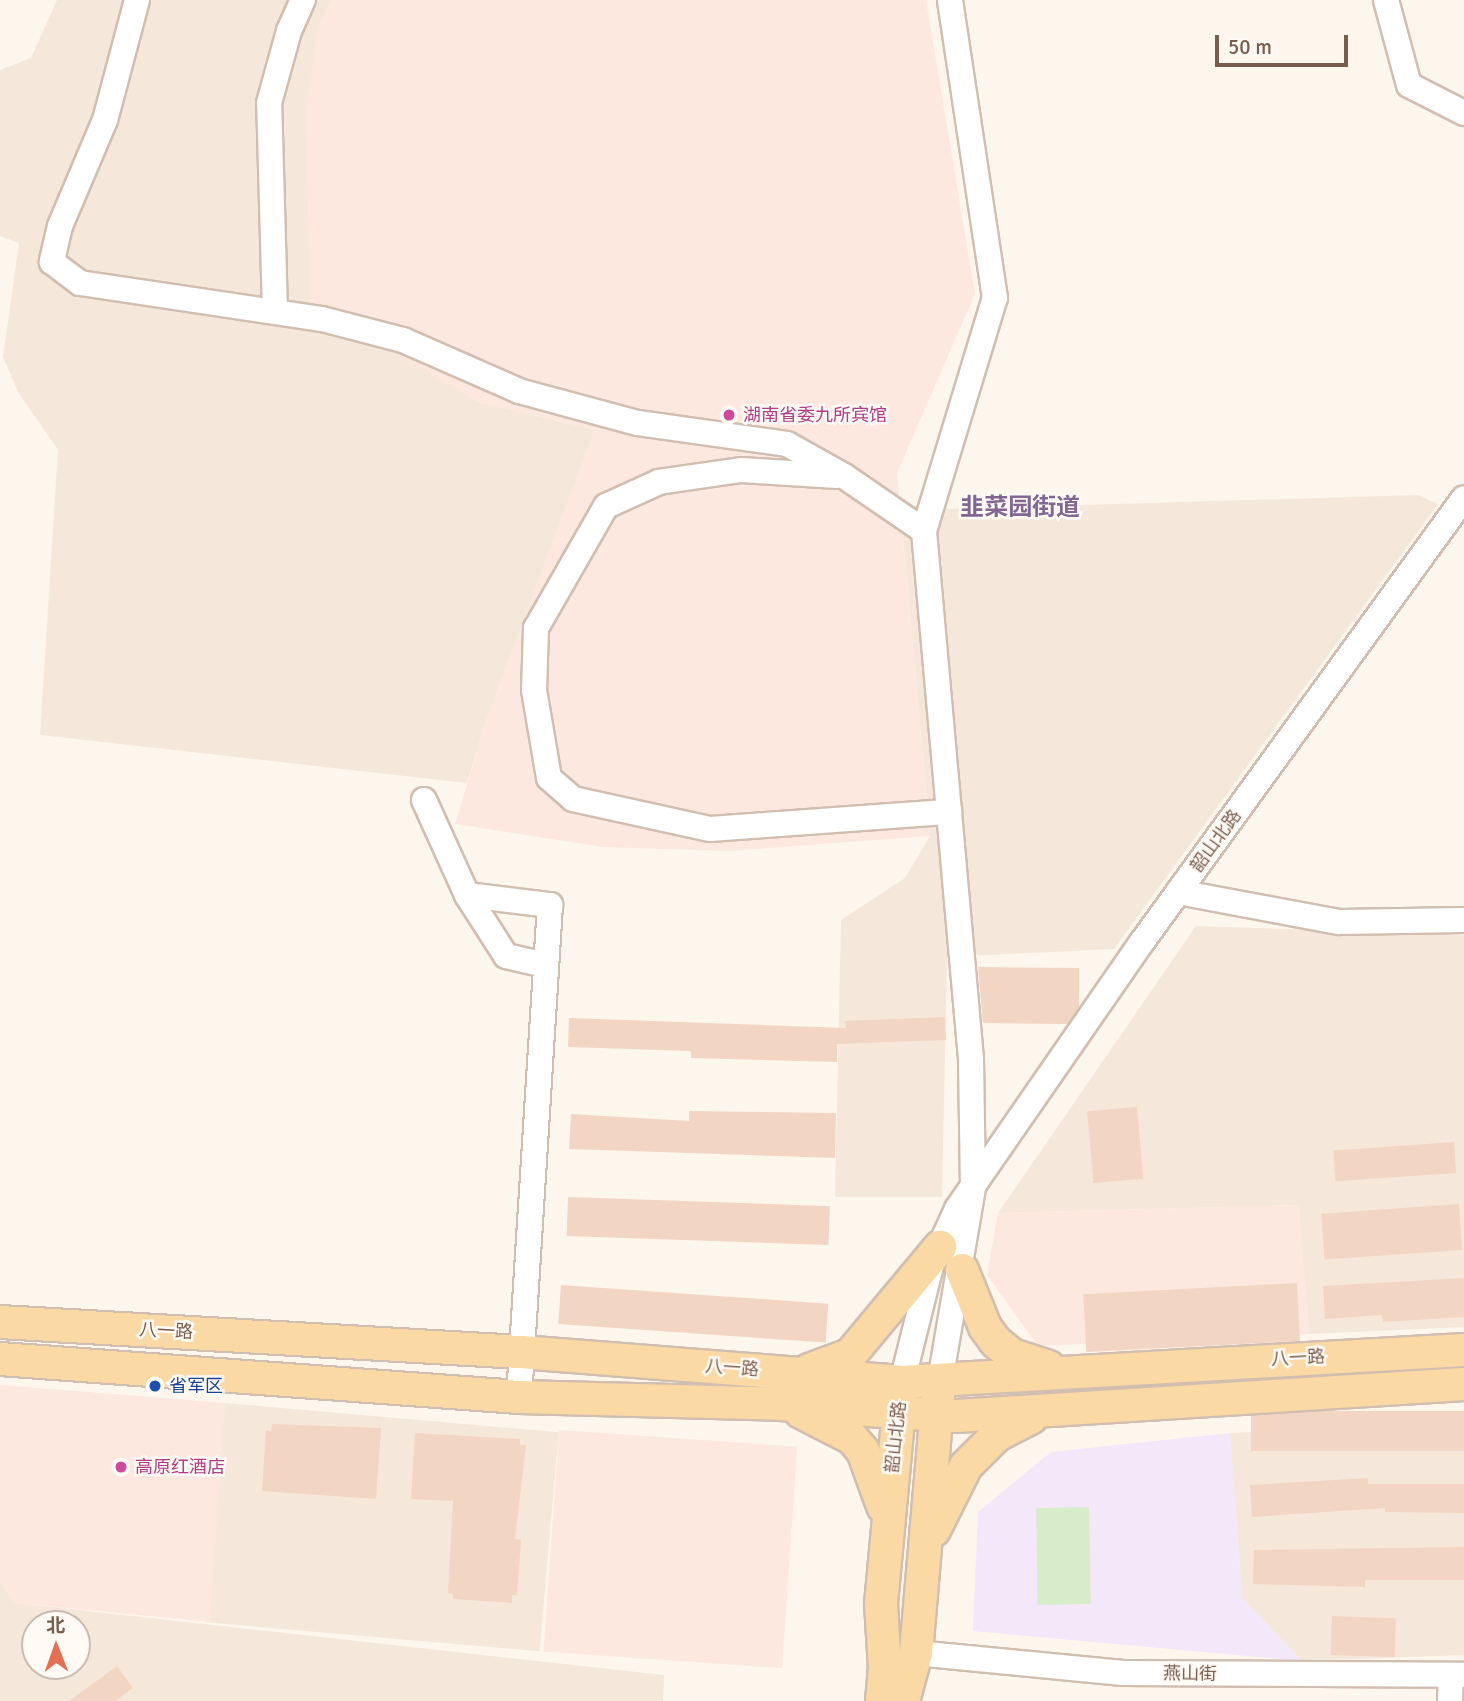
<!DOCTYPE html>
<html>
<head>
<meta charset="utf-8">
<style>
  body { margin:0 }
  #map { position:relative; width:1464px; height:1701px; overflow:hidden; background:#fdf6ec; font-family:Signika,"Noto Sans SC",sans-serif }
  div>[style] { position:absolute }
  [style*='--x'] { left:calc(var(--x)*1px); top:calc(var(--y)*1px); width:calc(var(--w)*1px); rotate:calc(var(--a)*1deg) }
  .residential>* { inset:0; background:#f5e8da; transform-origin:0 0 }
  .commercial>* { inset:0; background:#fde8e0; transform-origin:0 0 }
  .education>* { inset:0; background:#f3e8fa }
  .green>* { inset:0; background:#d8ecc9; transform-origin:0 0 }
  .building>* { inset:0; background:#f3d5c3; transform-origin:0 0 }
  .roads { filter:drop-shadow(2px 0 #d1beb0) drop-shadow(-2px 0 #d1beb0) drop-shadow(0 2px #d1beb0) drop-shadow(0 -2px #d1beb0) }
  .minor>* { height:24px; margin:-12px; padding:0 12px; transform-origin:12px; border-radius:12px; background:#fff }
  .major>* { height:32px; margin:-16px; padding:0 16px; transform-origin:16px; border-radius:16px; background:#fbd9a5 }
  .dots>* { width:19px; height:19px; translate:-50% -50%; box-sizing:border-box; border:4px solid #fffaf3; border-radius:50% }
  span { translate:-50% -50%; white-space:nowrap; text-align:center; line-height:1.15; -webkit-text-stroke:5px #fffaf3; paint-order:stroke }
  .hotel-label { font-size:18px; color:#b23c85 }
  .left { translate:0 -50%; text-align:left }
  .street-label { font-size:18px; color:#7a5c4d }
  .transit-label { font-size:18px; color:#164399 }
  .district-label { font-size:24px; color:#846695; font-weight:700 }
  .north { position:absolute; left:21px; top:1610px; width:70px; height:70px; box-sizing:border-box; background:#fffaf3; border:2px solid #cabbb1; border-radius:50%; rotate:359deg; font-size:19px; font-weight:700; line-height:28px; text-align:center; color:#7a5c4d }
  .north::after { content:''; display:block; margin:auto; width:24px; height:32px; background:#e76f51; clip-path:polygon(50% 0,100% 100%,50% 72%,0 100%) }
  .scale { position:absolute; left:1215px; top:35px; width:133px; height:32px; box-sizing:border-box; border:4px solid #7a5c4d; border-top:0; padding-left:9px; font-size:21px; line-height:24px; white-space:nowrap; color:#7a5c4d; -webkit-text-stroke:5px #fffaf3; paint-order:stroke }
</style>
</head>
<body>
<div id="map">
  <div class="residential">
    <i style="clip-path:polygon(57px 0,332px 0,317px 29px,476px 401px,595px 430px,487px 719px,467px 783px,40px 735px,58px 450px,18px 392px,3px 357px,19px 243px,0 236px,0 70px,31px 58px)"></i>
    <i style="clip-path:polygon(1418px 495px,1438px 504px,1114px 949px,947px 957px,942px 1197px,835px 1197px,841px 920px,905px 878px,930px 836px,900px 504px,947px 509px)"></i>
    <i style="clip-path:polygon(1196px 926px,1464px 935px,1464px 1327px,1309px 1334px,1298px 1205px,998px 1213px)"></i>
    <i style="left:225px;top:1403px;width:335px;height:220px;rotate:5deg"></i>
    <i style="clip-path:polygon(1464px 1422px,1464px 1655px,1302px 1661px,1242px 1598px,1230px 1433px)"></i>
    <i style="clip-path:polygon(evenodd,0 1581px,16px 1603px,664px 1675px,663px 1701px,0 1701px,0 1581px,35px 1624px,77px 1624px,77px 1666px,35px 1666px,35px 1624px)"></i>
  </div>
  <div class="commercial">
    <i style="clip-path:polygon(332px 0,926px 0,975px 294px,897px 473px,930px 836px,729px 851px,603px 847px,455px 824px,487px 719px,595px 430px,476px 401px,310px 301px,306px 112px,317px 29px)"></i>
    <i style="clip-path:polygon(1298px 1205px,1309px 1334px,1038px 1346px,987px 1275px,998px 1213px)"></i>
    <i style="clip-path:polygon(0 1385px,225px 1403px,210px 1622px,15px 1603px,0 1581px)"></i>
    <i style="left:559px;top:1430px;width:239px;height:222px;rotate:4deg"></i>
  </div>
  <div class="education">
    <i style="clip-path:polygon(1230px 1433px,1242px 1598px,1302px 1661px,973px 1631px,978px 1512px,1051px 1452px)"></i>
  </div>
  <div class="green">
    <i style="left:1089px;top:1507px;width:97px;height:53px;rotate:89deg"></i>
  </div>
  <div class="building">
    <i style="clip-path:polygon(978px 967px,1079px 968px,1079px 1007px,1067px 1024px,983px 1023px)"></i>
    <i style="clip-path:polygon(945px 1017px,946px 1040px,837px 1044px,837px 1062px,691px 1058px,691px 1051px,568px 1047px,569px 1018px,846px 1028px,845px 1021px)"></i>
    <i style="left:1137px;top:1107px;width:72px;height:50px;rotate:85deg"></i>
    <i style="clip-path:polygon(689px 1111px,836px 1113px,835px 1158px,569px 1149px,571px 1114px,689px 1121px)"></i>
    <i style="left:1454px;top:1142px;width:31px;height:121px;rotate:86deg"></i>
    <i style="left:568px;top:1197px;width:262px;height:39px;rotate:2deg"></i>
    <i style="left:1459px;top:1204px;width:46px;height:138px;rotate:86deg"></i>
    <i style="clip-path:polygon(1464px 1278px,1464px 1317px,1383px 1322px,1382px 1315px,1325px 1319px,1323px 1286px)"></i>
    <i style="left:1297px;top:1283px;width:58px;height:214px;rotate:87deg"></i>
    <i style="left:561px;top:1285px;width:268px;height:39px;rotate:4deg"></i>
    <i style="left:1464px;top:1411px;width:40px;height:213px;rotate:90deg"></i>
    <i style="clip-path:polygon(272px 1424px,381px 1428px,376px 1499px,262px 1491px,266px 1430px,271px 1431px)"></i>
    <i style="clip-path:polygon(415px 1433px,520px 1439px,520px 1445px,526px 1445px,515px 1539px,521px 1540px,517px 1595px,512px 1595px,512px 1603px,453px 1599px,453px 1594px,448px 1593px,453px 1501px,411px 1499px)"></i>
    <i style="clip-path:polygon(1368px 1478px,1368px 1484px,1464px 1484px,1464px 1513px,1385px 1512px,1385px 1508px,1252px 1517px,1250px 1485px)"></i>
    <i style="clip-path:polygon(1464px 1547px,1464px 1580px,1365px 1580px,1365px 1587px,1253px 1584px,1254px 1550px)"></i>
    <i style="left:1332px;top:1616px;width:64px;height:39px;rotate:2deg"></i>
    <i style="clip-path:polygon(117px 1666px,133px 1688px,115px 1701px,69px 1701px)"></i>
  </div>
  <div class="roads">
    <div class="minor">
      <i style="--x:137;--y:0;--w:124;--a:104.9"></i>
      <i style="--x:105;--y:120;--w:115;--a:113"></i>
      <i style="--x:60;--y:226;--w:37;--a:103"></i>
      <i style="--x:52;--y:262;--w:35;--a:37"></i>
      <i style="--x:80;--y:283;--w:245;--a:8.5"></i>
      <i style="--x:322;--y:319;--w:84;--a:14.5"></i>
      <i style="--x:403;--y:340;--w:127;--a:23.7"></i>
      <i style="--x:519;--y:391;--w:123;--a:15.1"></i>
      <i style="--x:638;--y:423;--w:150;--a:8"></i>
      <i style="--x:787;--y:444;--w:65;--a:29.3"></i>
      <i style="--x:844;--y:476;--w:97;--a:34.5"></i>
      <i style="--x:1386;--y:0;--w:88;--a:74.9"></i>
      <i style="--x:1409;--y:85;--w:62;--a:27"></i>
      <i style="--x:275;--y:312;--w:209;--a:-91.6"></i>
      <i style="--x:269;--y:103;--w:75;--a:-74.5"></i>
      <i style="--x:289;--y:31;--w:34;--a:-66"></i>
      <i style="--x:837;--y:476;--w:96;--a:-176.4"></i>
      <i style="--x:741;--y:470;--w:83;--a:171.7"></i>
      <i style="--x:659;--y:482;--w:58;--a:155.6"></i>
      <i style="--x:606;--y:506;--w:141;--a:119.8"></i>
      <i style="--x:536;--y:628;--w:62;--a:91.8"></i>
      <i style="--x:534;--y:690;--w:89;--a:80.3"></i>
      <i style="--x:549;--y:778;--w:32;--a:41"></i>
      <i style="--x:573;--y:799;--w:140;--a:12.4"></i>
      <i style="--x:710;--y:829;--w:240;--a:-4.1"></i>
      <i style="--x:424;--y:800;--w:104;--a:65.6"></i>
      <i style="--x:467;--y:895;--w:72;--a:57.4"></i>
      <i style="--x:506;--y:956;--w:39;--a:13"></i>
      <i style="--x:1178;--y:892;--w:164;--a:10.6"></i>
      <i style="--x:1339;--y:922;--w:125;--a:-0.9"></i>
      <i style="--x:467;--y:895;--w:84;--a:6.9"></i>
      <i style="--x:550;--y:905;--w:493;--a:93.6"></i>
      <i style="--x:940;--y:1381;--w:197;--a:-80.3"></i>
      <i style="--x:973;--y:1187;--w:128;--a:-90.9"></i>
      <i style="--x:971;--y:1059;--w:530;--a:-95.09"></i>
      <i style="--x:924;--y:531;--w:244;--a:-73.1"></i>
      <i style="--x:995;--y:298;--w:301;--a:-98.6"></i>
      <i style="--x:902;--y:1382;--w:120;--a:-76"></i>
      <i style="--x:931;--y:1266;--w:63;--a:-65.5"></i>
      <i style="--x:957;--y:1209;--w:325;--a:-55.3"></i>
      <i style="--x:1142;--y:942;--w:548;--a:-54.05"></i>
      <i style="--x:916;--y:1653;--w:208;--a:5.5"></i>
      <i style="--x:1123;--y:1673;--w:341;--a:0.3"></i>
      <i style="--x:1450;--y:1701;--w:23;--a:-88"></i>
    </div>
    <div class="major">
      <i style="--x:962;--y:1270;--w:61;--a:68"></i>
      <i style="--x:985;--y:1327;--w:19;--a:54"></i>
      <i style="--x:996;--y:1342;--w:21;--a:39"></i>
      <i style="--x:1012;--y:1355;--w:38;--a:18"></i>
      <i style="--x:0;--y:1322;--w:522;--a:3.3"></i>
      <i style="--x:521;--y:1352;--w:382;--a:4.5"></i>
      <i style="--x:902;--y:1382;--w:563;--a:-3.26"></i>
      <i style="--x:0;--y:1359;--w:520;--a:4.19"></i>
      <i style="--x:519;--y:1397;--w:261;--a:1.5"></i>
      <i style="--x:780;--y:1404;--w:176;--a:3.9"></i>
      <i style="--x:956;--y:1416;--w:509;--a:-3.6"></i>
      <i style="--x:809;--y:1370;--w:44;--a:-20.1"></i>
      <i style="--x:850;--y:1355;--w:141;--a:-50.2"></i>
      <i style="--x:801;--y:1412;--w:57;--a:27"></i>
      <i style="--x:852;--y:1438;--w:17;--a:50"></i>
      <i style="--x:863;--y:1451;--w:59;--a:70"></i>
      <i style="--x:934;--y:1530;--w:72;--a:-63.4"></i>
      <i style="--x:966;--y:1466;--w:44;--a:-45"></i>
      <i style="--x:997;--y:1435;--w:38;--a:-27"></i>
      <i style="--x:882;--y:1701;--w:32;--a:-85"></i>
      <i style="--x:885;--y:1669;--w:65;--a:-93.5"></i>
      <i style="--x:881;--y:1604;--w:215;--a:-84.7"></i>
      <i style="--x:903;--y:1701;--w:50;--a:-74.8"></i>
      <i style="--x:916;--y:1653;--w:260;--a:-85.1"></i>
    </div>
  </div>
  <div class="dots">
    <i style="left:729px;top:415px;background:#d1479c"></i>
    <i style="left:155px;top:1386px;background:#1a4fb4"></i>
    <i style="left:121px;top:1467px;background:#d1479c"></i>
  </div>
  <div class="hotel-label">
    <span class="left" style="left:743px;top:415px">湖南省委九所宾馆</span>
    <span class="left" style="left:135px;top:1467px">高原红酒店</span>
  </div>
  <div class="street-label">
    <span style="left:1216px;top:841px;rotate:-54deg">韶山北路</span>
    <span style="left:166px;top:1331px;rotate:3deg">八一路</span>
    <span style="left:1298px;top:1358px;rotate:-3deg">八一路</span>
    <span style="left:732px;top:1368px;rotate:4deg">八一路</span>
    <span style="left:896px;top:1437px;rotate:-84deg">韶山北路</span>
    <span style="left:1190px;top:1674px;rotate:1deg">燕山街</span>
  </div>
  <div class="transit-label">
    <span class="left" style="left:169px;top:1386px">省军区</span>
  </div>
  <div class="district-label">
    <span style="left:1020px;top:508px">韭菜园街道</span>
  </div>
  <div class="north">北</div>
  <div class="scale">50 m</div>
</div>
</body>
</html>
